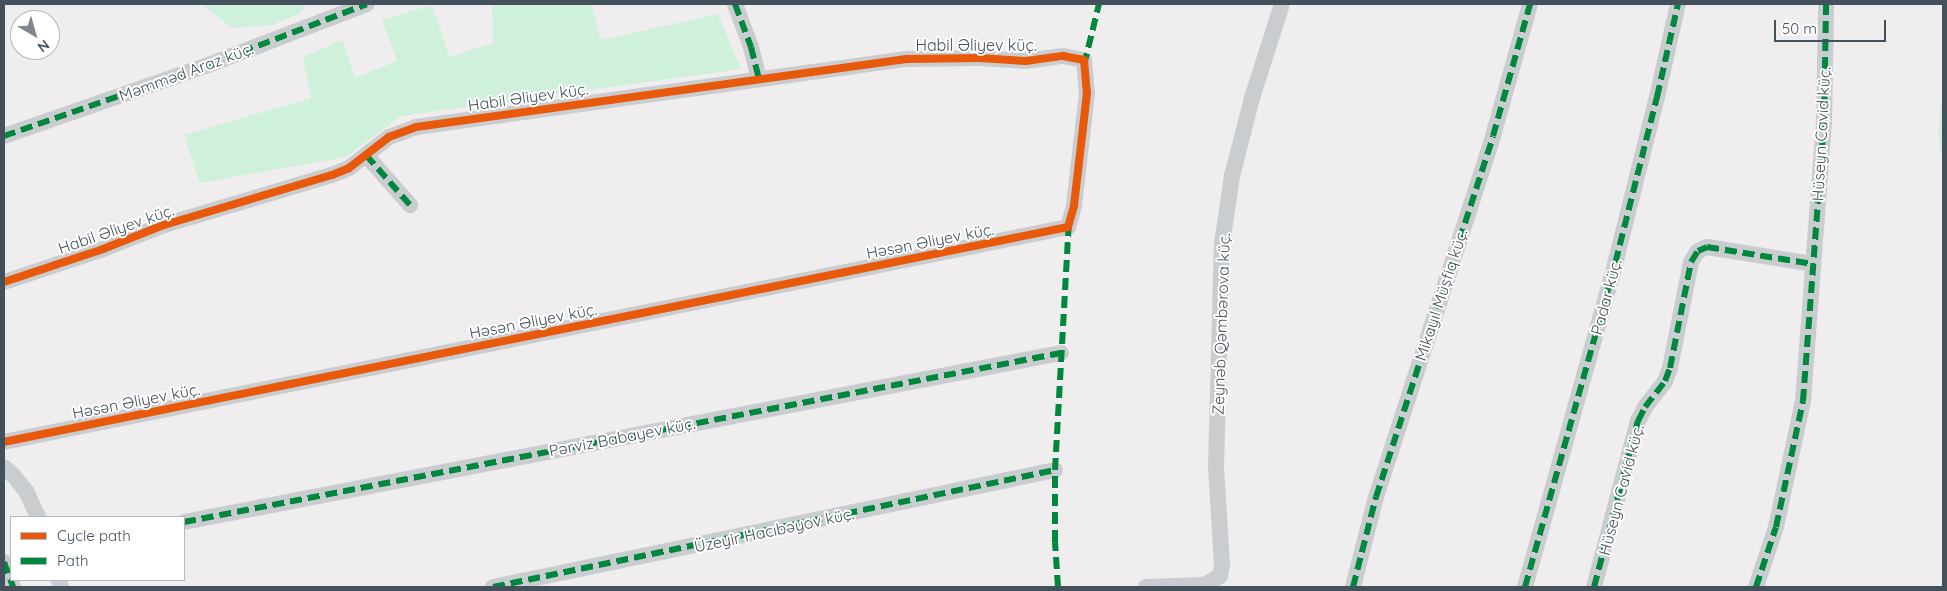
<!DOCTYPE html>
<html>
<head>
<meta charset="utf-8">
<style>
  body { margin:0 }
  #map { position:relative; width:1947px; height:591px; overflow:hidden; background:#efedee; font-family:Quicksand,sans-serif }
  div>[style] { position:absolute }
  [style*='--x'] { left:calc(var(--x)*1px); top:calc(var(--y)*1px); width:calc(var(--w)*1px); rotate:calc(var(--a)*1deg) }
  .green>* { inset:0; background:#cff1db }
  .street>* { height:16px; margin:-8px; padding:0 8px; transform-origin:8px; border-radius:8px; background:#c9cdcf }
  .quiet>* { height:6px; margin-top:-3px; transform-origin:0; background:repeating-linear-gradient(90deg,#00873e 0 12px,transparent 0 18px) }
  .cycleway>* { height:8px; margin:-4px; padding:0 4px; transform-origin:4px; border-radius:4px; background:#e8590c }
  span { translate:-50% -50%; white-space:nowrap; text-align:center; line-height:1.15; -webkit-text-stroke:4px #fff; paint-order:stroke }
  .street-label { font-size:16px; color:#43515c }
  .frame { position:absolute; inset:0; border:5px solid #43515c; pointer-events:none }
  .legend { position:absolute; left:10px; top:516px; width:175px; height:65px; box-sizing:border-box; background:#fff; border:1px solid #b4b9be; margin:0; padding:6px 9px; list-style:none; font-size:15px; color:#43515c }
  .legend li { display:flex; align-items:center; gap:10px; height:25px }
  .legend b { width:25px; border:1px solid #b4b9be }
  .north { position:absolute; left:10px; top:10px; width:50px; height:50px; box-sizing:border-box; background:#fff; border:1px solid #b4b9be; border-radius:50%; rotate:142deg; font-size:14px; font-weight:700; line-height:20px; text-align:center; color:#43515c }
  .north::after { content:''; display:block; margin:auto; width:18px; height:22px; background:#7f888f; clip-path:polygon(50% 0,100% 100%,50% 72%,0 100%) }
  .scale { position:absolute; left:1774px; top:20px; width:112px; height:22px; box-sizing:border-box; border:2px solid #43515c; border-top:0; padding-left:6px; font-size:15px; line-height:18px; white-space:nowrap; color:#43515c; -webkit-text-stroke:4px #fff; paint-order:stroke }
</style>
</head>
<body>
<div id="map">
  <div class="green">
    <i style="clip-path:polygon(200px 4px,306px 4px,301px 13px,272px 25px,233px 28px)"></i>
    <i style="clip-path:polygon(498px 4px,591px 4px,601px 40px,718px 14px,741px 69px,401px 116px,346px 157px,200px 183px,184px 135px,311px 98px,303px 57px,343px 40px,355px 78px,397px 61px,382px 20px,432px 5px,450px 57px,493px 43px,492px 6px)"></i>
    <i style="clip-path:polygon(1943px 89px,1943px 163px,1938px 134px)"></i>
  </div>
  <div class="street">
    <i style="--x:735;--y:4;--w:46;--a:69.6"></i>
    <i style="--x:751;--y:47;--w:33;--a:76"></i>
    <i style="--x:4;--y:136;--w:216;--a:-19.2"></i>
    <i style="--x:208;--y:65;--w:170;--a:-21"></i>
    <i style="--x:366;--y:155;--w:67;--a:48.7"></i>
    <i style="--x:4;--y:282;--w:104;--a:-18.4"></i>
    <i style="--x:103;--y:249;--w:66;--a:-21.5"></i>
    <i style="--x:164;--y:225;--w:175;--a:-16.6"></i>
    <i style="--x:332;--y:175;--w:18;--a:-22"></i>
    <i style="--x:349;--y:168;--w:51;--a:-37.8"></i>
    <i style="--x:389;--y:137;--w:29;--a:-20"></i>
    <i style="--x:416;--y:127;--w:497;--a:-7.9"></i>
    <i style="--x:908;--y:59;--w:71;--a:-0.8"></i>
    <i style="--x:979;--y:58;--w:47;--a:3.7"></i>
    <i style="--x:1026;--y:61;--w:37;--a:-8"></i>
    <i style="--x:1063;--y:56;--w:21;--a:11"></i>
    <i style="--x:1084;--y:60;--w:33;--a:85"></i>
    <i style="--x:1087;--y:93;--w:114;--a:96.6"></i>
    <i style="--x:1074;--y:206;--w:22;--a:106"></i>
    <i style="--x:1068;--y:227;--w:1086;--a:168.58"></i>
    <i style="--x:4;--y:467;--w:12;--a:42"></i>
    <i style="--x:13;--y:475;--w:21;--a:51"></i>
    <i style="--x:26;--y:491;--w:29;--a:65"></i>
    <i style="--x:184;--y:522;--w:893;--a:-10.91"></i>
    <i style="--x:4;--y:562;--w:27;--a:70"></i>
    <i style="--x:59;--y:580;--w:7;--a:74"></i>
    <i style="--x:493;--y:587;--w:574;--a:-11.76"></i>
    <i style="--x:1146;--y:587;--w:58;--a:-2"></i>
    <i style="--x:1204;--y:585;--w:18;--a:-29"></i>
    <i style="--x:1220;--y:576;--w:11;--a:-80"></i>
    <i style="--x:1222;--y:565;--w:97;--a:-93.5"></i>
    <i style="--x:1216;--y:468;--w:224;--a:-88.5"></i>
    <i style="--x:1222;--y:244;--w:69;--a:-81.6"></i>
    <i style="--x:1232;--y:176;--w:81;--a:-75.6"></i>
    <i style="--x:1252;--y:98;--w:99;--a:-72.3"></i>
    <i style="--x:1353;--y:587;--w:93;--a:-75.7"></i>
    <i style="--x:1376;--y:497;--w:379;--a:-72"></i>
    <i style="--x:1493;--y:136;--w:137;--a:-74.3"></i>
    <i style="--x:1525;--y:587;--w:319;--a:-74.4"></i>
    <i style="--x:1611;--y:280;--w:189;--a:-75.9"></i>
    <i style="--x:1657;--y:97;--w:95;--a:-77.3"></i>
    <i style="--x:1594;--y:587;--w:172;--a:-75.2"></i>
    <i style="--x:1638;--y:421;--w:16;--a:-63"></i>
    <i style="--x:1645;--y:407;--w:33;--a:-52"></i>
    <i style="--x:1665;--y:381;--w:14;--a:-69"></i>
    <i style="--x:1670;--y:368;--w:108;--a:-78.8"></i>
    <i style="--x:1691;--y:262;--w:13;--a:-58"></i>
    <i style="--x:1698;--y:251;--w:10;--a:-24"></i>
    <i style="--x:1707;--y:247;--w:107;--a:9.1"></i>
    <i style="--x:1756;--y:587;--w:63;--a:-71.6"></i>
    <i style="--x:1776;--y:527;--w:129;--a:-77.9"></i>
    <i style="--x:1803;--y:401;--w:279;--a:-85.7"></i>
    <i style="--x:1824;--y:123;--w:119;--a:-89"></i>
  </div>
  <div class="quiet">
    <i style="--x:735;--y:4;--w:46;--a:69.6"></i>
    <i style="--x:751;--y:47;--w:33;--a:76"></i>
    <i style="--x:1084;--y:65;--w:63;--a:-76.2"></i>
    <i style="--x:4;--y:136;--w:216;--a:-19.2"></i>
    <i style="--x:208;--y:65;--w:170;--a:-21"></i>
    <i style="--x:366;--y:155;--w:67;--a:48.7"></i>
    <i style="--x:184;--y:522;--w:893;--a:-10.91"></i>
    <i style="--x:4;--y:562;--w:27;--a:70"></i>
    <i style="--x:493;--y:587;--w:574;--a:-11.76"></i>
    <i style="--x:1058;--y:587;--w:45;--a:-93.8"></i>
    <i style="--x:1055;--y:542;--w:72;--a:-90"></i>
    <i style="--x:1055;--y:470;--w:247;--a:-86.8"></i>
    <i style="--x:1353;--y:587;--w:93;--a:-75.7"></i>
    <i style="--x:1376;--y:497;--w:379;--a:-72"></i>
    <i style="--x:1493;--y:136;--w:137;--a:-74.3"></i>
    <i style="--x:1525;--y:587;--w:319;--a:-74.4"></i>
    <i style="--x:1611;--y:280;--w:189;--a:-75.9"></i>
    <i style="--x:1657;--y:97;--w:95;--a:-77.3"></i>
    <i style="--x:1594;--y:587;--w:172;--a:-75.2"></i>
    <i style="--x:1638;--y:421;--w:16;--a:-63"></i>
    <i style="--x:1645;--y:407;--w:33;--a:-52"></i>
    <i style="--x:1665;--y:381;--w:14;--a:-69"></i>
    <i style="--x:1670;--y:368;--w:108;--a:-78.8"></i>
    <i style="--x:1691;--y:262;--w:13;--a:-58"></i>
    <i style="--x:1698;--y:251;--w:10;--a:-24"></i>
    <i style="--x:1707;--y:247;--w:107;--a:9.1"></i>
    <i style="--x:1756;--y:587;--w:63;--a:-71.6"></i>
    <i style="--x:1776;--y:527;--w:129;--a:-77.9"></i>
    <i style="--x:1803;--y:401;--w:279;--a:-85.7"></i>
    <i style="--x:1824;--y:123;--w:119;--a:-89"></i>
  </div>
  <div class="cycleway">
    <i style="--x:4;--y:282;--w:104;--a:-18.4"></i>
    <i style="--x:103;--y:249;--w:66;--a:-21.5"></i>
    <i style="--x:164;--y:225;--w:175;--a:-16.6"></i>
    <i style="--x:332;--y:175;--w:18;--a:-22"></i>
    <i style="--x:349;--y:168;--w:51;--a:-37.8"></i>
    <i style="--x:389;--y:137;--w:29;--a:-20"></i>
    <i style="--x:416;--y:127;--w:497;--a:-7.9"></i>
    <i style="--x:908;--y:59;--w:71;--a:-0.8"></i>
    <i style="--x:979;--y:58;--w:47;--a:3.7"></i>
    <i style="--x:1026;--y:61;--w:37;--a:-8"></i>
    <i style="--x:1063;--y:56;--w:21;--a:11"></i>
    <i style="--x:1084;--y:60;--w:33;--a:85"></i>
    <i style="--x:1087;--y:93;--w:114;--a:96.6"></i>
    <i style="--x:1074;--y:206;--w:22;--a:106"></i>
    <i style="--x:1068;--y:227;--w:1086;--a:168.58"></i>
  </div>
  <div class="street-label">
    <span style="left:976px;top:45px">Habil Əliyev küç.</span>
    <span style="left:186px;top:72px;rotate:-20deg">Məmməd Araz küç.</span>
    <span style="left:528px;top:97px;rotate:-8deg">Habil Əliyev küç.</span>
    <span style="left:1821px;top:134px;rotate:-87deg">Hüseyn Cavid küç.</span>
    <span style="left:116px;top:229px;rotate:-19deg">Habil Əliyev küç.</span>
    <span style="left:930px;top:241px;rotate:-11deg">Həsən Əliyev küç.</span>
    <span style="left:1441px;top:295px;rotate:-72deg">Mikayıl Müşfiq küç.</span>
    <span style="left:1606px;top:297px;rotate:-75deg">Padar küç.</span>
    <span style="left:533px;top:321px;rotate:-11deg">Həsən Əliyev küç.</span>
    <span style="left:1221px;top:324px;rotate:-88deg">Zeynəb Qəmbərova küç.</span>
    <span style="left:136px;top:401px;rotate:-11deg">Həsən Əliyev küç.</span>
    <span style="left:622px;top:437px;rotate:-11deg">Pərviz Babayev küç.</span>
    <span style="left:1621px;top:490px;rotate:-75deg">Hüseyn Cavid küç.</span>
    <span style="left:774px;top:530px;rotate:-12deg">Üzeyir Hacıbəyov küç.</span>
  </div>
  <div class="frame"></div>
  <ul class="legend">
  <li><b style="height:6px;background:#e8590c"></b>Cycle path</li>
  <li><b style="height:6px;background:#00873e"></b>Path</li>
  </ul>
  <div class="north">N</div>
  <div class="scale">50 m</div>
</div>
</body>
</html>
